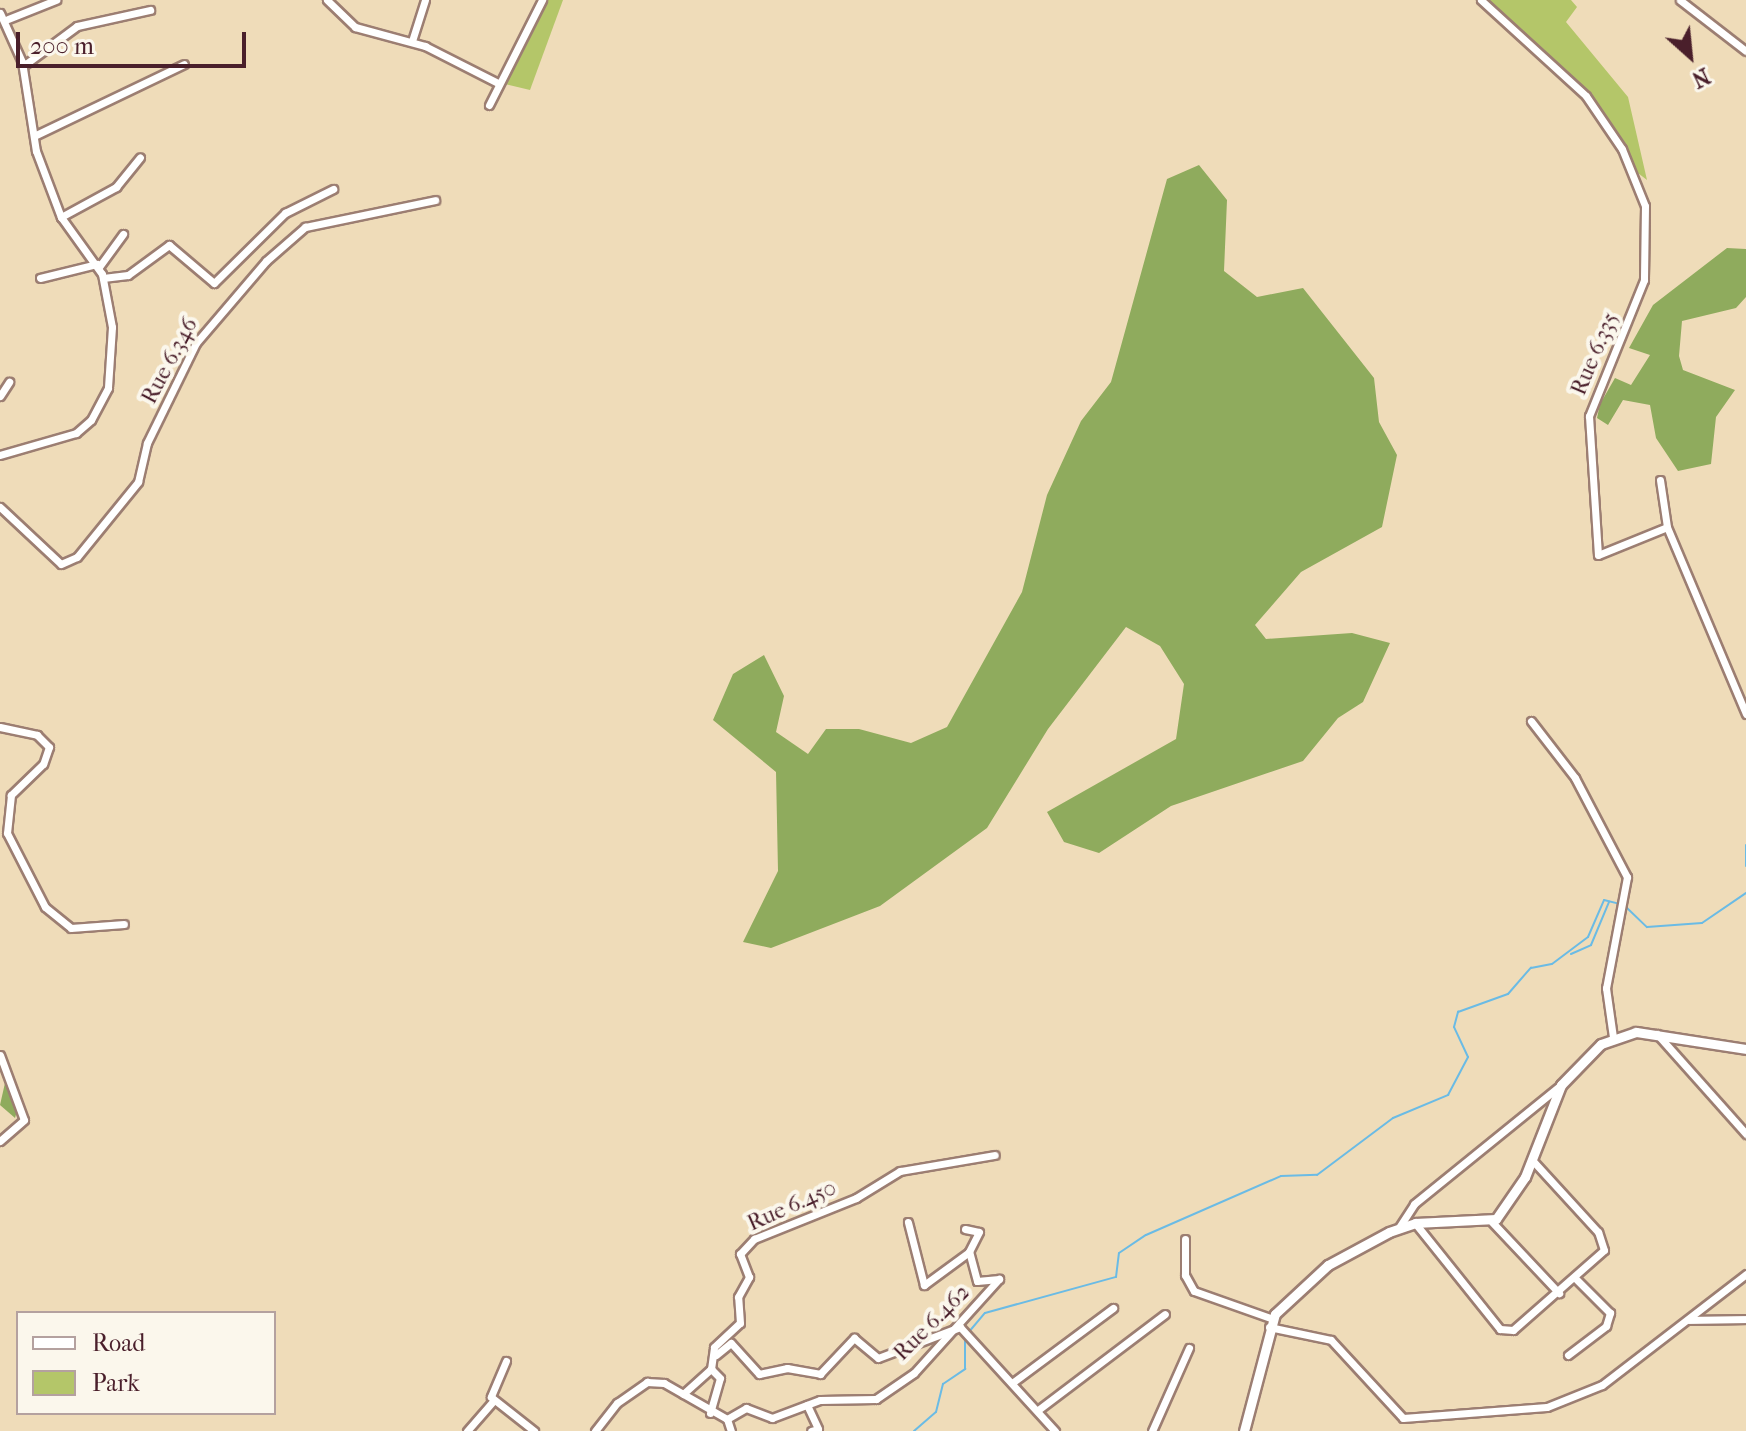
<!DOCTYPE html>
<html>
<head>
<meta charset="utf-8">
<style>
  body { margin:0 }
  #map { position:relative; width:1746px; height:1431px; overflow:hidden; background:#efdcb9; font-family:"IM FELL French Canon",serif }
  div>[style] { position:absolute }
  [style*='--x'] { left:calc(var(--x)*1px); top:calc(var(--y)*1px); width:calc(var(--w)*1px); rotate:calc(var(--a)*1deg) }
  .green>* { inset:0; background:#b4c669 }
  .forest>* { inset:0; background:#8fab5d }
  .stream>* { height:2px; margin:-1px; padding:0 1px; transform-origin:1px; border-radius:1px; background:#6abbe5 }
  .roads { filter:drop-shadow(2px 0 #9c7e72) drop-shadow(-2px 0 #9c7e72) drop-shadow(0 2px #9c7e72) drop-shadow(0 -2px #9c7e72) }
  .minor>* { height:7px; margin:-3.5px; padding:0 3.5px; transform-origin:3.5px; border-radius:3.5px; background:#fff }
  .tertiary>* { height:9px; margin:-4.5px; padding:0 4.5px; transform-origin:4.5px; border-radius:4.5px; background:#fff }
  span { translate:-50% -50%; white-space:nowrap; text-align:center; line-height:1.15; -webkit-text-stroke:8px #fbf7ec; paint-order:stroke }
  .street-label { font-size:22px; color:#4a1f2b }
  .legend { position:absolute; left:16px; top:1311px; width:260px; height:104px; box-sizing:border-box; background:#fbf7ec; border:2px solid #b4a19f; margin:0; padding:10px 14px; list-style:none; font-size:24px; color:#4a1f2b }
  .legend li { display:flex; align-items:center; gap:16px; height:40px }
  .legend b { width:40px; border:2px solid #b4a19f }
  .north { position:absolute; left:1650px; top:16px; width:80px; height:80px; -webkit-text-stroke:6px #fbf7ec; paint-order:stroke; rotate:153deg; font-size:22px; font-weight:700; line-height:32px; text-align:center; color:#4a1f2b }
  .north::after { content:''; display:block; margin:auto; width:28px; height:36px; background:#4a1f2b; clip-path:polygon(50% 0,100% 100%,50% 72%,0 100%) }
  .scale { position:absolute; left:16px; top:32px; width:230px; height:36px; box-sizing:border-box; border:4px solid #4a1f2b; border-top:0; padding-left:10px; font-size:24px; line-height:28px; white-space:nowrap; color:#4a1f2b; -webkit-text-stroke:6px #fbf7ec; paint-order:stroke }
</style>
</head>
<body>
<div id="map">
  <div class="green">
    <i style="clip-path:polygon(542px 0,563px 0,530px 90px,505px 84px,506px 62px)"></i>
    <i style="clip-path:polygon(1481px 0,1571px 0,1577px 7px,1566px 22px,1628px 97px,1647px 180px,1630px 167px,1586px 96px)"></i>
  </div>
  <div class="forest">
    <i style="clip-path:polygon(1199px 165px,1227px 200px,1224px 271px,1257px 297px,1303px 288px,1374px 378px,1379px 422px,1397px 455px,1382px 527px,1301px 572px,1255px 625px,1266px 639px,1352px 633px,1390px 643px,1363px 702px,1338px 718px,1303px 761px,1171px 806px,1099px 853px,1064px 842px,1047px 812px,1176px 739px,1184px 684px,1160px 646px,1126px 627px,1048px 729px,987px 828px,880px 906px,771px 948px,743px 942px,778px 871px,776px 772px,713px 720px,733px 674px,764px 655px,784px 696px,776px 732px,808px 754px,826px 729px,859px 729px,911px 743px,947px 727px,1022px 592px,1047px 495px,1081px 421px,1111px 382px,1167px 179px)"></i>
    <i style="clip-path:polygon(1727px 248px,1746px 249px,1746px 297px,1736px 308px,1682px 321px,1679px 356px,1683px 370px,1735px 390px,1716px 417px,1711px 464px,1678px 471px,1656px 438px,1650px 405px,1623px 400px,1608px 425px,1597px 418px,1600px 404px,1615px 378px,1631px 385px,1650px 355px,1629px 348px,1653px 305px)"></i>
    <i style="clip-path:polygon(5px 1083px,19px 1104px,15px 1118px,0 1105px)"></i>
  </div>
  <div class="stream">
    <i style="--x:1746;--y:845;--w:21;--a:90"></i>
    <i style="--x:1626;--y:907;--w:29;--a:44"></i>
    <i style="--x:1647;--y:927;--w:55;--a:-4.2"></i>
    <i style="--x:1702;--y:923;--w:53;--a:-34.3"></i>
    <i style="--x:1571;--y:954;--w:22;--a:-24"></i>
    <i style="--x:1591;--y:945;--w:47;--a:-67.3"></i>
    <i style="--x:968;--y:1333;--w:26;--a:-50"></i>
    <i style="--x:985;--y:1313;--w:136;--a:-15.4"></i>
    <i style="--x:1116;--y:1277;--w:24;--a:-83"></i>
    <i style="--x:1119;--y:1253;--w:32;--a:-34"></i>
    <i style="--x:1146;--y:1235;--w:147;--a:-23.6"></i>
    <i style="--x:1281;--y:1176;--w:36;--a:-2"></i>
    <i style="--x:1317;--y:1175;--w:95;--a:-36.9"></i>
    <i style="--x:1393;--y:1118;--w:60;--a:-22.7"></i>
    <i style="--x:1448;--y:1095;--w:43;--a:-62.2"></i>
    <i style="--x:1468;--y:1057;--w:33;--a:-115"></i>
    <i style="--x:1454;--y:1027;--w:16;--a:-75"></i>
    <i style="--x:1458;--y:1012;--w:53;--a:-19.8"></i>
    <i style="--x:1508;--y:994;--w:35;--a:-49"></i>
    <i style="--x:1531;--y:968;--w:21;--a:-11"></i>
    <i style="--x:1552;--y:964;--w:45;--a:-36.9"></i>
    <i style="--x:1588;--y:937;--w:40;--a:-66.6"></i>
    <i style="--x:1604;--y:900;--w:16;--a:14"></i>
    <i style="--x:914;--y:1431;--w:29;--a:-41"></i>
    <i style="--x:936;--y:1412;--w:29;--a:-76"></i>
    <i style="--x:943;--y:1384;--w:27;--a:-34"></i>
    <i style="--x:965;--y:1369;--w:31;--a:-90"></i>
  </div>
  <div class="roads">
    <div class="minor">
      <i style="--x:327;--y:0;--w:39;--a:44"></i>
      <i style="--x:355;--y:27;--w:73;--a:15.2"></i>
      <i style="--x:425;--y:46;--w:82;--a:26.9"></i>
      <i style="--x:1481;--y:0;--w:142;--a:42.4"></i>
      <i style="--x:1586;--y:96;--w:64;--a:55.8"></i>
      <i style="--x:1622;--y:149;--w:61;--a:68"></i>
      <i style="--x:1645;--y:206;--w:74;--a:90.8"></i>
      <i style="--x:1644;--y:280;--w:147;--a:112"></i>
      <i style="--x:1589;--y:416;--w:139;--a:86.3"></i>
      <i style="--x:1598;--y:555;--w:74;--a:-22.1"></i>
      <i style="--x:1667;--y:527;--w:203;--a:67.1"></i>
      <i style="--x:1680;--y:0;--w:83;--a:37.7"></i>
      <i style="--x:0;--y:13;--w:54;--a:65.8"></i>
      <i style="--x:22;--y:62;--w:90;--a:81.1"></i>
      <i style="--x:36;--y:151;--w:71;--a:69.3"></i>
      <i style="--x:61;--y:217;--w:70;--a:54.3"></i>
      <i style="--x:102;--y:274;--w:54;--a:79.3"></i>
      <i style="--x:112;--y:327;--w:61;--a:93.8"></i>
      <i style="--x:108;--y:388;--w:36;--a:118"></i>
      <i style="--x:91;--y:420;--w:20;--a:139"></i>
      <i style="--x:76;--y:433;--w:79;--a:163.9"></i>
      <i style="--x:8;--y:19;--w:52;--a:-21.6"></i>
      <i style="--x:412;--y:41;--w:43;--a:-72.4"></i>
      <i style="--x:23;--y:66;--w:67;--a:-36.5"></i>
      <i style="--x:77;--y:26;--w:75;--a:-12.4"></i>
      <i style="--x:489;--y:105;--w:118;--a:-63.2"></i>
      <i style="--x:36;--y:135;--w:164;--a:-25.6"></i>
      <i style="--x:61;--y:217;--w:63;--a:-28.6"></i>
      <i style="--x:116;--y:187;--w:38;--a:-51"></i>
      <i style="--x:99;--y:267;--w:41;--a:-54"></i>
      <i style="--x:40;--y:278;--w:59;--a:-13.8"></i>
      <i style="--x:103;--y:278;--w:25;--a:-7"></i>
      <i style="--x:128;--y:275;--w:51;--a:-36.2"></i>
      <i style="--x:169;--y:245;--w:59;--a:40.2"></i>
      <i style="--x:214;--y:283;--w:100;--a:-44.6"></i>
      <i style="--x:285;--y:213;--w:54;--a:-26.6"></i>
      <i style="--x:0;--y:396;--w:17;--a:-57"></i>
      <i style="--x:1660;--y:480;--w:48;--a:81.5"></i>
      <i style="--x:0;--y:507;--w:83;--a:43.1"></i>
      <i style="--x:61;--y:564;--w:17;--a:-24"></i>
      <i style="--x:77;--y:557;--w:97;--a:-50.9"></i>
      <i style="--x:138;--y:482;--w:40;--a:-77"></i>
      <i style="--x:147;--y:443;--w:111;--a:-63.9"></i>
      <i style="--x:196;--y:343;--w:108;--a:-49.5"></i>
      <i style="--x:266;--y:261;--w:52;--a:-41.1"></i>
      <i style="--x:305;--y:227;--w:133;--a:-11.7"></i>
      <i style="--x:1531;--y:721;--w:72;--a:52.3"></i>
      <i style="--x:1575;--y:778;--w:112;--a:62.3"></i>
      <i style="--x:1627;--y:877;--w:113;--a:100.7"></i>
      <i style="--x:1606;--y:988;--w:49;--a:81.9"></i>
      <i style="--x:0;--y:727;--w:38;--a:12"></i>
      <i style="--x:37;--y:735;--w:17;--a:45"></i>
      <i style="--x:49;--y:747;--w:18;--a:109"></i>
      <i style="--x:43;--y:764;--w:45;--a:135.9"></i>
      <i style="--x:11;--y:795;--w:38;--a:96"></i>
      <i style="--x:7;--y:833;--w:83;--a:62.8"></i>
      <i style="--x:45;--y:907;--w:33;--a:39"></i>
      <i style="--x:71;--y:928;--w:53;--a:-4.3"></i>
      <i style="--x:1657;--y:1034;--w:134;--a:48.3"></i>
      <i style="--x:0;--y:1055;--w:69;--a:69.7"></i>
      <i style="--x:24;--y:1120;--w:32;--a:139"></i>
      <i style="--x:1492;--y:1222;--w:98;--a:46.7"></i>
      <i style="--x:1415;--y:1223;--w:136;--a:51.3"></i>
      <i style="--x:1500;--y:1329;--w:13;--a:4"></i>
      <i style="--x:1513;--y:1330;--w:121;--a:-41.3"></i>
      <i style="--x:1604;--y:1250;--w:19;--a:-108"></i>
      <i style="--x:1598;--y:1232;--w:96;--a:-132.5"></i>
      <i style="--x:965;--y:1229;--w:14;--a:12"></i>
      <i style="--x:979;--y:1232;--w:22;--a:117"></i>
      <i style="--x:1398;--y:1229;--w:30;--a:-57"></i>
      <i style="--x:1414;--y:1204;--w:189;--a:-39"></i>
      <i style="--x:1185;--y:1239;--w:36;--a:90"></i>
      <i style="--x:1185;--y:1275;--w:18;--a:61"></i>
      <i style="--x:1194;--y:1291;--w:84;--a:19.5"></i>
      <i style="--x:1689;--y:1320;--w:57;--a:-1"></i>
      <i style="--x:1269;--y:1327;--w:63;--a:11.8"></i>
      <i style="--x:1331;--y:1340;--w:106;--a:47.3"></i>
      <i style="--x:1403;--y:1418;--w:144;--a:-4.4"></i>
      <i style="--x:1547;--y:1407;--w:59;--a:-21.8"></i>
      <i style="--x:1602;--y:1385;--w:182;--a:-37.6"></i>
      <i style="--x:716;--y:1355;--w:19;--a:-39"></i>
      <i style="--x:731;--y:1343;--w:42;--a:47.9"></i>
      <i style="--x:759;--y:1374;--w:29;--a:-12"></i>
      <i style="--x:787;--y:1368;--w:34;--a:10"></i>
      <i style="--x:820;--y:1374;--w:50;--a:-46.6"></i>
      <i style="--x:854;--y:1338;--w:31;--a:40"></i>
      <i style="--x:878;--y:1358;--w:88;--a:-20.7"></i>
      <i style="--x:960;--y:1327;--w:141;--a:47.6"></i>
      <i style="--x:1568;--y:1355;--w:48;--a:-37.3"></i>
      <i style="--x:1606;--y:1326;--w:14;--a:-73"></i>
      <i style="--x:1610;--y:1313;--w:47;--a:-135"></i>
      <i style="--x:506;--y:1361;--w:39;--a:113"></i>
      <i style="--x:491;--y:1397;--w:55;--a:38.3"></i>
      <i style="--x:1012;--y:1383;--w:126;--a:-36.6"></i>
      <i style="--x:683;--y:1394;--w:38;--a:-42"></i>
      <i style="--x:711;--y:1369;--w:22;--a:-82"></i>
      <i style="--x:714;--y:1347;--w:35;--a:-43"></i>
      <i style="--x:740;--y:1323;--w:26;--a:-94"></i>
      <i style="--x:738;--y:1297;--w:23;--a:-61"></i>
      <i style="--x:749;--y:1277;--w:25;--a:-111"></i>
      <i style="--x:740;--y:1254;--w:21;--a:-47"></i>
      <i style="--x:754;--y:1239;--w:110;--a:-21.9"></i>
      <i style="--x:856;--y:1198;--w:52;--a:-31.5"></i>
      <i style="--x:900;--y:1171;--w:96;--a:-9.6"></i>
      <i style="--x:807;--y:1405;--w:26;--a:65"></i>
      <i style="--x:818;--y:1429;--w:7;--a:164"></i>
      <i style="--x:1038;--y:1410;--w:159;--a:-37.1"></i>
      <i style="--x:710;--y:1413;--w:36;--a:-74"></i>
      <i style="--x:720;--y:1378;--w:13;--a:-135"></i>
      <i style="--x:727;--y:1419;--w:13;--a:72"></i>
      <i style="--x:467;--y:1431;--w:41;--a:-48.9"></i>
      <i style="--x:595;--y:1431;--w:36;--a:-52"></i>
      <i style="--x:617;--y:1403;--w:37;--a:-35"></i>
      <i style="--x:647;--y:1382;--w:17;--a:3"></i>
      <i style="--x:664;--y:1383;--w:73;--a:29.7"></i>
      <i style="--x:727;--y:1419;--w:22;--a:-30"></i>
      <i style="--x:746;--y:1408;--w:28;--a:21"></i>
      <i style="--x:772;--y:1418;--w:51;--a:-20.6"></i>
      <i style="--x:820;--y:1400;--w:56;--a:-1"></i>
      <i style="--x:876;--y:1399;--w:46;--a:-34.4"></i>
      <i style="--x:914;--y:1373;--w:127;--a:-47.9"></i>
      <i style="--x:999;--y:1279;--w:22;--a:175"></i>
      <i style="--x:977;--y:1281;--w:30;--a:-105"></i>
      <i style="--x:969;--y:1252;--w:56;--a:143.7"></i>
      <i style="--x:924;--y:1285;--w:65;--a:-104.3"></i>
      <i style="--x:1152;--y:1431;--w:91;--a:-66"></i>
    </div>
    <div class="tertiary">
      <i style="--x:1244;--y:1431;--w:121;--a:-75.2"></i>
      <i style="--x:1275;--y:1314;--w:72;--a:-42.8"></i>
      <i style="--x:1328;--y:1265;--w:69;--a:-28.4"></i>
      <i style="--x:1389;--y:1232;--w:28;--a:-19"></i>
      <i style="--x:1415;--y:1223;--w:81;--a:-2.8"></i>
      <i style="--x:1496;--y:1219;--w:51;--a:-55.4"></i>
      <i style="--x:1525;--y:1177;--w:99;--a:-68.6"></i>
      <i style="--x:1561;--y:1085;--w:57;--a:-45.7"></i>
      <i style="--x:1601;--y:1044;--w:37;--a:-19"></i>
      <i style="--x:1636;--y:1032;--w:111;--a:8.8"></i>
    </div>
  </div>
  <div class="street-label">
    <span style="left:1595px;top:354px;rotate:-67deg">Rue 6.335</span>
    <span style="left:170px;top:361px;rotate:-62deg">Rue 6.346</span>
    <span style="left:792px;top:1206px;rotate:-24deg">Rue 6.450</span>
    <span style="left:932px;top:1323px;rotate:-45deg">Rue 6.462</span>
  </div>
  <ul class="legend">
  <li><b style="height:10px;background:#fff"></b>Road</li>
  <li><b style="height:22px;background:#b4c669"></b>Park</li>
  </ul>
  <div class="north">N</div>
  <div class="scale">200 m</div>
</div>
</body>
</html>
